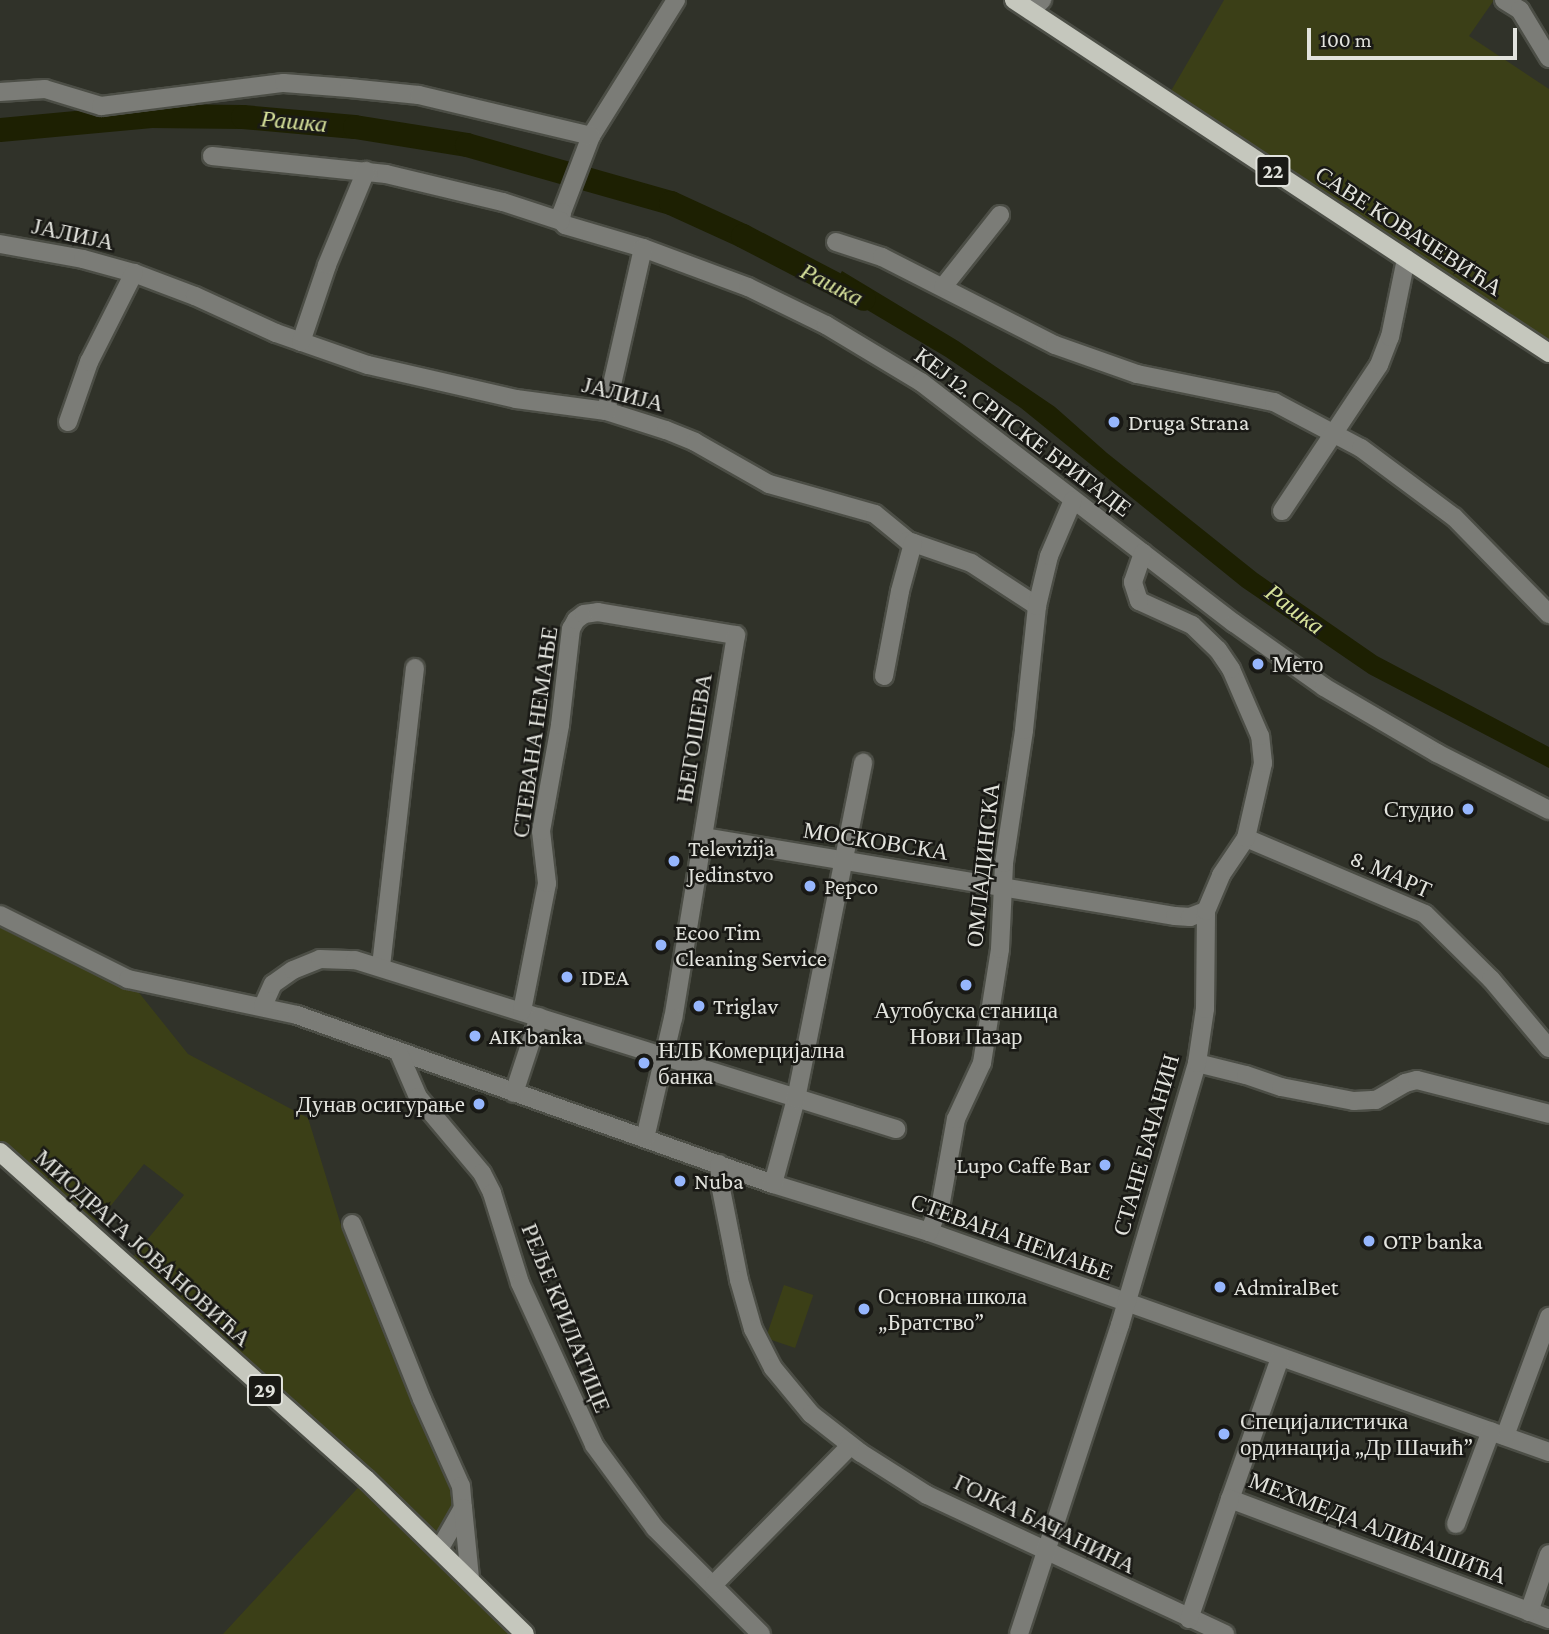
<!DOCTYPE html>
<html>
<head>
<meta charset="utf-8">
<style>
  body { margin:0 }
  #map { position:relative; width:1549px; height:1634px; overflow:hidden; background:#303229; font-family:"Crimson Pro",serif }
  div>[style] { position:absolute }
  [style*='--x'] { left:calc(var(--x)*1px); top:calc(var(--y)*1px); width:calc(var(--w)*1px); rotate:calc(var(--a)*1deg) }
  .green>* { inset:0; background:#3b3f17; transform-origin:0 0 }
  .water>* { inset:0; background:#1d2002 }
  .river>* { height:24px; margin:-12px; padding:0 12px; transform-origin:12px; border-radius:12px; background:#1d2002 }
  .roads { filter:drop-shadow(2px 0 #4c4e46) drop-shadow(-2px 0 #4c4e46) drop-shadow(0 2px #4c4e46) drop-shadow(0 -2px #4c4e46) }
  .minor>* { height:18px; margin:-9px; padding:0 9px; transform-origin:9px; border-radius:9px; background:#7b7c77 }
  .major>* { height:18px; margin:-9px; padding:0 9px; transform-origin:9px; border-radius:9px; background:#c5c7bd }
  .dots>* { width:19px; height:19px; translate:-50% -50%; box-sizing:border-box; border:4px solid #191915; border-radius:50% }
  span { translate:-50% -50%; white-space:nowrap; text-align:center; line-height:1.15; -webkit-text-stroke:5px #191915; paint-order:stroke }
  .shield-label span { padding:2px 5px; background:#191915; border:2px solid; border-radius:5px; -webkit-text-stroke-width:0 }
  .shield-label { font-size:21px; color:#e2e3dd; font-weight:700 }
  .street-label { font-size:23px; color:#e2e3dd }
  .poi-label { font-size:23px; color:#e2e3dd }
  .left { translate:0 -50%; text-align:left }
  .right { translate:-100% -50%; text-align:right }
  .water-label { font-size:24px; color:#d7e29b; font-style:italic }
  .scale { position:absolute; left:1307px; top:28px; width:210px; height:32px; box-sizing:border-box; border:4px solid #e2e3dd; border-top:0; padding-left:9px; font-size:21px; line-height:24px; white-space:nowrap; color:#e2e3dd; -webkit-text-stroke:5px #191915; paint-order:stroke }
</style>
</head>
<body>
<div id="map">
  <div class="green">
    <i style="clip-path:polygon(1224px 0,1494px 0,1469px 36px,1549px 89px,1549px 341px,1168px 96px)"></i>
    <i style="clip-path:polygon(0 915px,128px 979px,188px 1054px,308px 1118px,344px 1235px,454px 1488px,455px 1506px,440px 1548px,525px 1634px,223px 1634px,366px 1479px,128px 1263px,184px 1195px,144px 1164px,90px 1232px,0 1152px)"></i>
    <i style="left:784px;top:1285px;width:31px;height:56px;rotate:19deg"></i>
  </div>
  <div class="water">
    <i style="clip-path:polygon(842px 271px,958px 341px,1055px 407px,1107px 453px,1257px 573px,1377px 656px,1549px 747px,1549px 768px,1369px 674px,1242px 587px,1021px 408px,946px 357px,832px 289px)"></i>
  </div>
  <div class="river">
    <i style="--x:0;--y:130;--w:152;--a:-5.3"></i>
    <i style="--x:151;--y:116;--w:92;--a:0.6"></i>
    <i style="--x:243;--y:117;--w:112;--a:5.1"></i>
    <i style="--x:355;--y:127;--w:113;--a:9.1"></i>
    <i style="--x:467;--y:145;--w:212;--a:15.9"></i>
    <i style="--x:671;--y:203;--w:79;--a:24.6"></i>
    <i style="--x:743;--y:236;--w:136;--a:27.5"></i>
  </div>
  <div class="roads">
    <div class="minor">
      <i style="--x:676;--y:0;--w:160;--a:122"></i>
      <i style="--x:591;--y:136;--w:81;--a:110.9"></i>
      <i style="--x:562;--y:212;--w:9;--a:96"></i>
      <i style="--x:561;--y:221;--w:6;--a:45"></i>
      <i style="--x:565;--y:225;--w:81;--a:16.4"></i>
      <i style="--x:643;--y:248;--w:112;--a:20.4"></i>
      <i style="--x:748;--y:287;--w:87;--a:26"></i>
      <i style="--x:826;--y:325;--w:111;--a:31"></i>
      <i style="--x:921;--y:382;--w:395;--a:37.6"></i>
      <i style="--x:1234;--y:623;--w:110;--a:35.4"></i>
      <i style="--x:1324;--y:687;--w:131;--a:30.3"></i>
      <i style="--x:1437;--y:753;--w:126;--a:27"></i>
      <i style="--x:1504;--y:0;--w:19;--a:32"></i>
      <i style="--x:1520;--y:10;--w:56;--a:58.9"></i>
      <i style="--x:1031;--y:11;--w:16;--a:-45"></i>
      <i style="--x:0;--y:92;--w:45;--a:-3.8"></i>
      <i style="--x:45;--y:89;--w:59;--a:16.9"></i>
      <i style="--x:101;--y:106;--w:184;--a:-7.2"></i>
      <i style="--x:284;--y:83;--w:65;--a:4.4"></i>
      <i style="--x:349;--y:88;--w:70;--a:5.7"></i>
      <i style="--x:419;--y:95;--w:177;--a:13.4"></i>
      <i style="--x:212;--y:156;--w:175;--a:5.9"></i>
      <i style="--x:386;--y:174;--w:120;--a:13.5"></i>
      <i style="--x:503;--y:202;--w:61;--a:18.1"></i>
      <i style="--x:836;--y:242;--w:48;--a:18.1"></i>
      <i style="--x:882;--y:257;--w:194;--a:27"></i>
      <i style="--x:1055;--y:345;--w:87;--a:19.5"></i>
      <i style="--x:1137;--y:374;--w:140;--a:11.6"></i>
      <i style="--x:1274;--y:402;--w:98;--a:27.9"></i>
      <i style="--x:1361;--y:448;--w:116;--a:36.6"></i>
      <i style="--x:1454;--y:517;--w:136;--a:45.6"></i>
      <i style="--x:0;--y:244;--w:84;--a:10.2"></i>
      <i style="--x:83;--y:259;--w:53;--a:15.4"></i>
      <i style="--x:134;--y:273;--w:65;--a:20.7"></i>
      <i style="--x:195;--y:296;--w:89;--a:24.6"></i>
      <i style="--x:276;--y:333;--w:97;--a:19.2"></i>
      <i style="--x:368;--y:365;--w:152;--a:12.9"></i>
      <i style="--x:516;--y:399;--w:91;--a:7.6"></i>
      <i style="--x:606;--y:411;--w:63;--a:17.6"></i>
      <i style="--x:666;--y:430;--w:31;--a:22"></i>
      <i style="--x:695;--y:442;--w:85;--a:29.6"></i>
      <i style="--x:769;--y:484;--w:110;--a:15.8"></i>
      <i style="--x:875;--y:514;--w:43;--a:39.3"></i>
      <i style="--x:908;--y:541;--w:67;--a:19.2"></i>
      <i style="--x:971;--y:563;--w:79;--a:33.1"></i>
      <i style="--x:943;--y:287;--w:92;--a:-51.6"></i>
      <i style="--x:301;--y:342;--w:81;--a:-71.3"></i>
      <i style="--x:327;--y:265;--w:102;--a:-67.5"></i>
      <i style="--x:606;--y:411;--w:167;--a:-77.2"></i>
      <i style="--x:68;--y:422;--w:64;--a:-70.7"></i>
      <i style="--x:89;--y:362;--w:100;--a:-63.2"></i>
      <i style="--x:1282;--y:511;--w:175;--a:-56.4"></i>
      <i style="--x:1379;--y:365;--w:30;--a:-69"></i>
      <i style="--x:1390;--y:337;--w:80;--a:-78.4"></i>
      <i style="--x:884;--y:676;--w:86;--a:-79.3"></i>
      <i style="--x:900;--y:591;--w:50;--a:-74.8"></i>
      <i style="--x:703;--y:837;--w:479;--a:9.5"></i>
      <i style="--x:1175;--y:916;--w:15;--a:4"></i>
      <i style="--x:1190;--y:917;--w:17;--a:-21"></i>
      <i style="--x:1246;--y:838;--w:194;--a:23"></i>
      <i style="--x:1425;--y:914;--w:93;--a:44.6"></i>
      <i style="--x:1491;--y:979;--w:90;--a:50"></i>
      <i style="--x:0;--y:915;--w:143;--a:26.6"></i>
      <i style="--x:128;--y:979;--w:173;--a:12"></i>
      <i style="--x:297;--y:1015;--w:505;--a:19.55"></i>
      <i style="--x:773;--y:1184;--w:163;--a:17.1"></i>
      <i style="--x:929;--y:1232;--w:658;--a:19.54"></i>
      <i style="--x:381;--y:966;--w:300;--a:-83.5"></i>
      <i style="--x:263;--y:1006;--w:24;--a:-66"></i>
      <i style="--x:273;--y:984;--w:24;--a:-35"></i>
      <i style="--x:293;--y:970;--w:29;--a:-22"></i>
      <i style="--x:320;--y:959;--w:35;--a:2"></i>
      <i style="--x:355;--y:960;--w:567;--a:17.35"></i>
      <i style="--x:522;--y:1011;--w:130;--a:-78.9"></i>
      <i style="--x:547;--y:883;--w:52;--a:-96.6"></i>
      <i style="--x:541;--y:831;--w:108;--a:-79.8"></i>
      <i style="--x:560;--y:725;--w:97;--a:-83.5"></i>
      <i style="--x:571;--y:629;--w:10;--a:-61"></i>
      <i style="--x:576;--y:620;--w:10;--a:-37"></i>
      <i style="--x:584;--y:614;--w:14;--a:-8"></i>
      <i style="--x:598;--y:612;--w:140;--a:9.5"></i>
      <i style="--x:736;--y:635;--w:388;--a:99.3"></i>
      <i style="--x:673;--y:1018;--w:123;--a:103.1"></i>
      <i style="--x:399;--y:1053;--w:48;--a:66.6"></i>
      <i style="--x:418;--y:1097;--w:99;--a:49.9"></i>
      <i style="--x:482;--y:1173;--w:22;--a:63"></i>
      <i style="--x:492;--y:1193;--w:94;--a:72.7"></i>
      <i style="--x:520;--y:1283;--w:178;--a:65.4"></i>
      <i style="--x:594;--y:1445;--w:103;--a:53.7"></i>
      <i style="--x:655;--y:1528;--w:150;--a:45"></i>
      <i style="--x:1197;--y:1063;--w:50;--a:13.8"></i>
      <i style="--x:1246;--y:1075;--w:37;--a:19"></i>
      <i style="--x:1281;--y:1087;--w:74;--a:10.9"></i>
      <i style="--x:1354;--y:1101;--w:22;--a:-3"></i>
      <i style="--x:1376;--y:1100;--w:34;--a:-30"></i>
      <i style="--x:1405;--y:1083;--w:12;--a:-14"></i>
      <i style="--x:1417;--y:1080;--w:136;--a:14.4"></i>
      <i style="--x:514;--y:1093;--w:80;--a:-71.8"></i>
      <i style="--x:719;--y:1164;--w:25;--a:85"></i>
      <i style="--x:721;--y:1189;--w:93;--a:78.8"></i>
      <i style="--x:739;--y:1280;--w:51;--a:74.1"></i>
      <i style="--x:753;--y:1329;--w:44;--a:62.9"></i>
      <i style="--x:773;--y:1368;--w:60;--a:50.4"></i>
      <i style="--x:811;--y:1414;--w:63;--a:38"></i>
      <i style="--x:861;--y:1453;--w:78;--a:32.5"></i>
      <i style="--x:927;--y:1495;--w:329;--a:25"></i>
      <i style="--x:773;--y:1184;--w:88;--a:-74.9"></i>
      <i style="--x:796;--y:1099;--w:343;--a:-78.7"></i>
      <i style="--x:352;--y:1224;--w:188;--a:68.2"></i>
      <i style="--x:422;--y:1399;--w:95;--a:65.9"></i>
      <i style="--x:461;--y:1486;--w:22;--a:85"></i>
      <i style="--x:463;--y:1508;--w:46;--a:119.9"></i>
      <i style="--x:929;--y:1232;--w:32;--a:-68"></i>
      <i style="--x:941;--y:1202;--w:84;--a:-79.8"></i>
      <i style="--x:956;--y:1119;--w:62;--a:-65.1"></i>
      <i style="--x:982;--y:1063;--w:115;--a:-81"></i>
      <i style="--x:1000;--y:949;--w:86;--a:-87.3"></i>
      <i style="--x:1004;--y:863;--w:134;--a:-81.4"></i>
      <i style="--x:1024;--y:730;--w:125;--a:-84"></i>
      <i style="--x:1037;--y:606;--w:51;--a:-76.5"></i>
      <i style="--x:1049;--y:556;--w:61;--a:-66.8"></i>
      <i style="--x:1280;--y:1358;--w:150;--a:109.5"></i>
      <i style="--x:1230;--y:1499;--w:341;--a:20.6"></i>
      <i style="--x:1505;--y:1436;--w:127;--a:-69.7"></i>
      <i style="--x:463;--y:1508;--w:70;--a:84.3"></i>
      <i style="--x:1456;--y:1524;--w:99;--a:-69.4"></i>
      <i style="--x:714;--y:1584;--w:194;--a:-45.4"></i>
      <i style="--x:1529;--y:1612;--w:61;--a:-71"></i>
      <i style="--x:1189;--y:1619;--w:127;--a:-71.1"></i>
      <i style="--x:1019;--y:1634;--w:325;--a:-71.9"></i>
      <i style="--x:1120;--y:1325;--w:273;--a:-73.6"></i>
      <i style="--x:1197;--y:1063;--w:55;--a:-81.6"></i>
      <i style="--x:1205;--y:1009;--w:98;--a:-89.4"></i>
      <i style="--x:1206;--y:911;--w:39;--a:-67"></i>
      <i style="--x:1221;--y:875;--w:45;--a:-56"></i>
      <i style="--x:1246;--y:838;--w:77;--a:-77.2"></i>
      <i style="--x:1263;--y:763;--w:27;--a:-96"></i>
      <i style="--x:1260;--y:736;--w:73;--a:-113.4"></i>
      <i style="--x:1231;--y:669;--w:23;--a:-124"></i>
      <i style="--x:1218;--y:650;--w:36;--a:-136"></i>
      <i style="--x:1192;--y:625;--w:58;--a:-155.6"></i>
      <i style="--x:1139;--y:601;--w:20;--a:-108"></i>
      <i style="--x:1133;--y:582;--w:31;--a:-71"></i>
    </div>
    <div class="major">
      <i style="--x:1014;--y:0;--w:641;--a:33.42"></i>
      <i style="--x:0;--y:1152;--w:491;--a:41.8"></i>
      <i style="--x:366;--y:1479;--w:222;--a:44.3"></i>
    </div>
  </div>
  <div class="dots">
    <i style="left:1114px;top:422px;background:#96b6fd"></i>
    <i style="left:1258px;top:664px;background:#96b6fd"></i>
    <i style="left:1468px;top:809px;background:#96b6fd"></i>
    <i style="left:674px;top:861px;background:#96b6fd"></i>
    <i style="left:810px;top:886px;background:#96b6fd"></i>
    <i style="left:661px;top:945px;background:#96b6fd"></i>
    <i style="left:567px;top:977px;background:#96b6fd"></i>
    <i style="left:966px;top:985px;background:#96b6fd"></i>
    <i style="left:699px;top:1006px;background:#96b6fd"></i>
    <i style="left:475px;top:1036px;background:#96b6fd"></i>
    <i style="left:644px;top:1063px;background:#96b6fd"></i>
    <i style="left:479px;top:1104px;background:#96b6fd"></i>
    <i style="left:1105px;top:1165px;background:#96b6fd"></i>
    <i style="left:680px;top:1181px;background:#96b6fd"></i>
    <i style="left:1369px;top:1241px;background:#96b6fd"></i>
    <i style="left:1220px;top:1287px;background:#96b6fd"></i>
    <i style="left:864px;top:1309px;background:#96b6fd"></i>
    <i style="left:1224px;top:1434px;background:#96b6fd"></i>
  </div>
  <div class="shield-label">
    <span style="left:1273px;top:171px">22</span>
    <span style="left:265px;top:1390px">29</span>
  </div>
  <div class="street-label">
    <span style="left:1409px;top:231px;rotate:33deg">САВЕ КОВАЧЕВИЋА</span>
    <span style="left:73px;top:234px;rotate:12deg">ЈАЛИЈА</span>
    <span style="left:623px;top:394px;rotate:14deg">ЈАЛИЈА</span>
    <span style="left:1023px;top:432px;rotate:37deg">КЕЈ 12. СРПСКЕ БРИГАДЕ</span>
    <span style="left:535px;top:732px;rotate:-82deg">СТЕВАНА НЕМАЊЕ</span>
    <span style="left:694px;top:738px;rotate:-81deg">ЊЕГОШЕВА</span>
    <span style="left:876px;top:841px;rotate:9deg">МОСКОВСКА</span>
    <span style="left:983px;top:865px;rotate:-84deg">ОМЛАДИНСКА</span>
    <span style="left:1391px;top:874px;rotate:24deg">8. МАРТ</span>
    <span style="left:1146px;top:1145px;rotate:-74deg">СТАНЕ БАЧАНИН</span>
    <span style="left:1012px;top:1237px;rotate:20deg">СТЕВАНА НЕМАЊЕ</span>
    <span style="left:143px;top:1248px;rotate:42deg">МИОДРАГА ЈОВАНОВИЋА</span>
    <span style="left:566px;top:1318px;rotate:68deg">РЕЉЕ КРИЛАТИЦЕ</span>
    <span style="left:1045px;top:1524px;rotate:26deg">ГОЈКА БАЧАНИНА</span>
    <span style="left:1378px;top:1528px;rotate:21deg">МЕХМЕДА АЛИБАШИЋА</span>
  </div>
  <div class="poi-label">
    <span class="left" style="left:1128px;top:422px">Druga Strana</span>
    <span class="left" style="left:1272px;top:664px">Мето</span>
    <span class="right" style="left:1454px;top:809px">Студио</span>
    <span class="left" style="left:688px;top:861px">Televizija<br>Jedinstvo</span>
    <span class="left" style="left:824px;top:886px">Pepco</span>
    <span class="left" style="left:675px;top:945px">Ecoo Tim<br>Cleaning Service</span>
    <span class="left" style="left:581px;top:977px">IDEA</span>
    <span class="left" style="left:713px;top:1006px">Triglav</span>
    <span style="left:966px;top:1023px">Аутобуска станица<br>Нови Пазар</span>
    <span class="left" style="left:489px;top:1036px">AIK banka</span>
    <span class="left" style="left:658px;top:1063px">НЛБ Комерцијална<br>банка</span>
    <span class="right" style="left:465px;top:1104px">Дунав осигурање</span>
    <span class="right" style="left:1091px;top:1165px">Lupo Caffe Bar</span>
    <span class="left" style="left:694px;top:1181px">Nuba</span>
    <span class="left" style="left:1383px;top:1241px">OTP banka</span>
    <span class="left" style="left:1234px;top:1287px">AdmiralBet</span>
    <span class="left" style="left:878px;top:1309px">Основна школа<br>„Братство”</span>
    <span class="left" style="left:1240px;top:1434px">Специјалистичка<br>ординација „Др Шачић”</span>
  </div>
  <div class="water-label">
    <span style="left:294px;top:121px;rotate:5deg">Рашка</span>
    <span style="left:832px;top:284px;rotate:27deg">Рашка</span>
    <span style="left:1295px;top:609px;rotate:37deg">Рашка</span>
  </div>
  <div class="scale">100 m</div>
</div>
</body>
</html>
